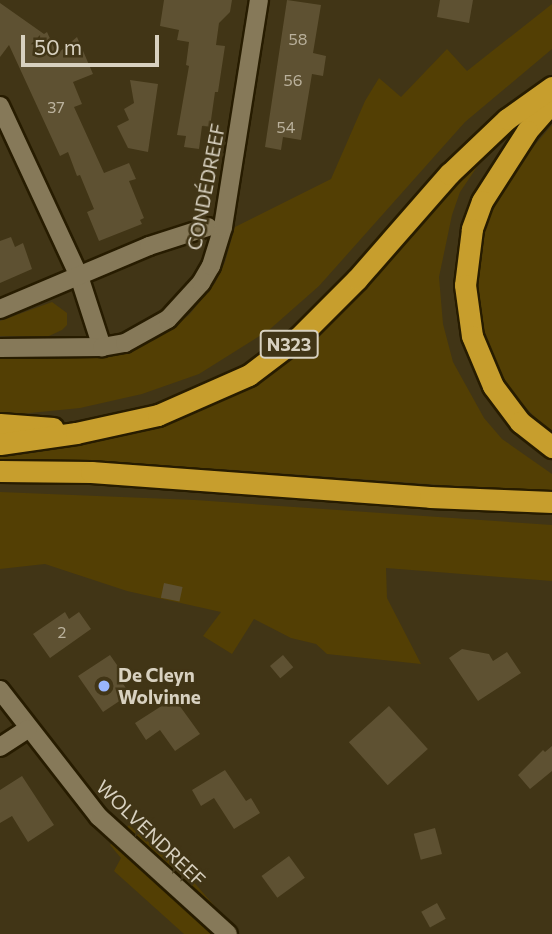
<!DOCTYPE html>
<html>
<head>
<meta charset="utf-8">
<style>
  body { margin:0 }
  #map { position:relative; width:552px; height:934px; overflow:hidden; background:#413516; font-family:Commissioner,sans-serif }
  div>[style] { position:absolute }
  [style*='--x'] { left:calc(var(--x)*1px); top:calc(var(--y)*1px); width:calc(var(--w)*1px); rotate:calc(var(--a)*1deg) }
  .green>* { inset:0; background:#533f04 }
  .building>* { inset:0; background:#5e5132; transform-origin:0 0 }
  .roads { filter:drop-shadow(2px 0 #271c00) drop-shadow(-2px 0 #271c00) drop-shadow(0 2px #271c00) drop-shadow(0 -2px #271c00) }
  .street>* { height:18px; margin:-9px; padding:0 9px; transform-origin:9px; border-radius:9px; background:#867959 }
  .highway>* { height:21px; margin:-10.5px; padding:0 10.5px; transform-origin:10.5px; border-radius:10.5px; background:#c79e2d }
  .dots>* { width:19px; height:19px; translate:-50% -50%; box-sizing:border-box; border:4px solid #413516; border-radius:50% }
  span { translate:-50% -50%; white-space:nowrap; text-align:center; line-height:1.15; -webkit-text-stroke:5px #413516; paint-order:stroke }
  .number-label { font-size:16px; color:#bab19c }
  .number-label span { -webkit-text-stroke-width:0 }
  .shield-label span { padding:2px 5px; background:#413516; border:2px solid; border-radius:5px; -webkit-text-stroke-width:0 }
  .shield-label { font-size:18px; color:#d8d1c0; font-weight:700 }
  .street-label { font-size:19px; color:#d8d1c0 }
  .poi-label { font-size:19px; color:#d8d1c0; font-weight:700 }
  .left { translate:0 -50%; text-align:left }
  .scale { position:absolute; left:21px; top:35px; width:138px; height:32px; box-sizing:border-box; border:4px solid #d8d1c0; border-top:0; padding-left:9px; font-size:21px; line-height:24px; white-space:nowrap; color:#d8d1c0; -webkit-text-stroke:5px #413516; paint-order:stroke }
</style>
</head>
<body>
<div id="map">
  <div class="green">
    <i style="clip-path:polygon(552px 4px,552px 49px,465px 122px,319px 286px,269px 330px,199px 374px,142px 394px,80px 408px,0 416px,0 356px,86px 358px,133px 349px,158px 338px,189px 315px,215px 283px,225px 262px,235px 227px,331px 179px,365px 101px,379px 78px,401px 97px,447px 49px,467px 71px)"></i>
    <i style="clip-path:polygon(552px 125px,552px 435px,509px 390px,479px 324px,477px 292px,479px 244px,488px 212px,503px 182px)"></i>
    <i style="clip-path:polygon(472px 164px,477px 167px,460px 192px,452px 215px,439px 277px,443px 324px,453px 362px,484px 418px,502px 439px,552px 474px,552px 493px,221px 469px,0 460px,0 450px,119px 436px,180px 420px,274px 372px,360px 293px)"></i>
    <i style="clip-path:polygon(52px 302px,67px 313px,67px 325px,62px 330px,49px 336px,0 336px,0 321px)"></i>
    <i style="clip-path:polygon(0 492px,195px 500px,552px 525px,552px 581px,386px 568px,387px 598px,421px 664px,327px 654px,316px 644px,291px 638px,254px 619px,232px 654px,203px 636px,221px 612px,127px 591px,45px 564px,0 569px)"></i>
    <i style="clip-path:polygon(129px 825px,191px 879px,239px 934px,184px 934px,114px 871px,121px 858px,110px 845px)"></i>
  </div>
  <div class="building">
    <i style="clip-path:polygon(164px 0,232px 0,230px 12px,219px 23px,216px 45px,225px 46px,218px 92px,215px 92px,210px 127px,202px 126px,199px 149px,184px 147px,186px 136px,177px 135px,189px 66px,186px 65px,189px 42px,177px 40px,179px 30px,160px 26px)"></i>
    <i style="clip-path:polygon(287px 0,321px 5px,313px 53px,326px 56px,323px 76px,312px 74px,301px 140px,283px 137px,281px 150px,265px 147px)"></i>
    <i style="clip-path:polygon(440px 0,473px 0,469px 23px,437px 17px)"></i>
    <i style="clip-path:polygon(0 3px,44px 34px,47px 32px,57px 54px,77px 37px,93px 74px,73px 82px,82px 104px,74px 107px,104px 173px,129px 163px,136px 179px,129px 181px,144px 218px,140px 220px,142px 224px,99px 241px,87px 212px,94px 209px,80px 175px,77px 176px,68px 152px,60px 156px,9px 45px,0 57px)"></i>
    <i style="clip-path:polygon(130px 80px,158px 84px,148px 152px,128px 148px,117px 126px,129px 120px,124px 109px,134px 103px)"></i>
    <i style="clip-path:polygon(11px 237px,15px 247px,23px 243px,32px 269px,0 283px,0 241px)"></i>
    <i style="left:164px;top:583px;width:19px;height:15px;rotate:12deg"></i>
    <i style="clip-path:polygon(65px 612px,69px 619px,79px 612px,91px 629px,50px 658px,33px 634px)"></i>
    <i style="clip-path:polygon(462px 649px,489px 654px,493px 661px,507px 652px,521px 673px,478px 701px,449px 658px)"></i>
    <i style="clip-path:polygon(110px 655px,124px 675px,119px 678px,130px 694px,103px 712px,78px 676px)"></i>
    <i style="left:283px;top:655px;width:16px;height:17px;rotate:50deg"></i>
    <i style="clip-path:polygon(174px 698px,200px 734px,175px 751px,160px 730px,146px 740px,135px 723px)"></i>
    <i style="left:389px;top:706px;width:58px;height:54px;rotate:48deg"></i>
    <i style="clip-path:polygon(552px 746px,552px 771px,530px 789px,518px 775px,543px 750px,545px 752px)"></i>
    <i style="clip-path:polygon(225px 770px,246px 801px,251px 798px,260px 813px,234px 829px,214px 798px,201px 806px,192px 790px)"></i>
    <i style="clip-path:polygon(22px 776px,54px 825px,28px 842px,12px 816px,0 823px,0 790px)"></i>
    <i style="left:435px;top:828px;width:27px;height:22px;rotate:75deg"></i>
    <i style="left:289px;top:856px;width:27px;height:34px;rotate:54deg"></i>
    <i style="left:437px;top:903px;width:18px;height:18px;rotate:61deg"></i>
  </div>
  <div class="roads">
    <div class="street">
      <i style="--x:0;--y:106;--w:187;--a:65.1"></i>
      <i style="--x:79;--y:276;--w:75;--a:72.1"></i>
      <i style="--x:0;--y:309;--w:162;--a:-22.9"></i>
      <i style="--x:149;--y:246;--w:62;--a:-17.9"></i>
      <i style="--x:0;--y:348;--w:102;--a:-0.6"></i>
      <i style="--x:102;--y:347;--w:23;--a:-10"></i>
      <i style="--x:125;--y:343;--w:49;--a:-29.2"></i>
      <i style="--x:168;--y:319;--w:49;--a:-47.5"></i>
      <i style="--x:201;--y:283;--w:20;--a:-60"></i>
      <i style="--x:211;--y:266;--w:41;--a:-72.9"></i>
      <i style="--x:223;--y:227;--w:230;--a:-81"></i>
      <i style="--x:0;--y:690;--w:161;--a:52.1"></i>
      <i style="--x:99;--y:817;--w:174;--a:42.2"></i>
      <i style="--x:0;--y:747;--w:33;--a:-33"></i>
    </div>
    <div class="highway">
      <i style="--x:552;--y:102;--w:38;--a:131"></i>
      <i style="--x:527;--y:131;--w:83;--a:122.7"></i>
      <i style="--x:482;--y:201;--w:30;--a:110"></i>
      <i style="--x:472;--y:229;--w:56;--a:97.1"></i>
      <i style="--x:465;--y:285;--w:51;--a:82.2"></i>
      <i style="--x:472;--y:336;--w:54;--a:67.2"></i>
      <i style="--x:493;--y:386;--w:45;--a:53.1"></i>
      <i style="--x:520;--y:422;--w:41;--a:38"></i>
      <i style="--x:0;--y:424;--w:53;--a:4.3"></i>
      <i style="--x:0;--y:444;--w:77;--a:-8.2"></i>
      <i style="--x:76;--y:433;--w:84;--a:-12.4"></i>
      <i style="--x:158;--y:415;--w:99;--a:-23.7"></i>
      <i style="--x:249;--y:375;--w:63;--a:-37.2"></i>
      <i style="--x:299;--y:337;--w:82;--a:-45"></i>
      <i style="--x:357;--y:279;--w:140;--a:-48.8"></i>
      <i style="--x:449;--y:174;--w:80;--a:-43.5"></i>
      <i style="--x:507;--y:119;--w:55;--a:-35.4"></i>
      <i style="--x:0;--y:471;--w:91;--a:0.6"></i>
      <i style="--x:91;--y:472;--w:340;--a:4.2"></i>
      <i style="--x:430;--y:497;--w:122;--a:2.3"></i>
    </div>
  </div>
  <div class="dots">
    <i style="left:104px;top:686px;background:#99b5fd"></i>
  </div>
  <div class="number-label">
    <span style="left:298px;top:39px">58</span>
    <span style="left:293px;top:80px">56</span>
    <span style="left:56px;top:107px">37</span>
    <span style="left:286px;top:127px">54</span>
    <span style="left:62px;top:632px">2</span>
  </div>
  <div class="shield-label">
    <span style="left:289px;top:344px">N323</span>
  </div>
  <div class="street-label">
    <span style="left:206px;top:187px;rotate:-79deg">CONDÉDREEF</span>
    <span style="left:151px;top:833px;rotate:44deg">WOLVENDREEF</span>
  </div>
  <div class="poi-label">
    <span class="left" style="left:118px;top:686px">De Cleyn<br>Wolvinne</span>
  </div>
  <div class="scale">50 m</div>
</div>
</body>
</html>
